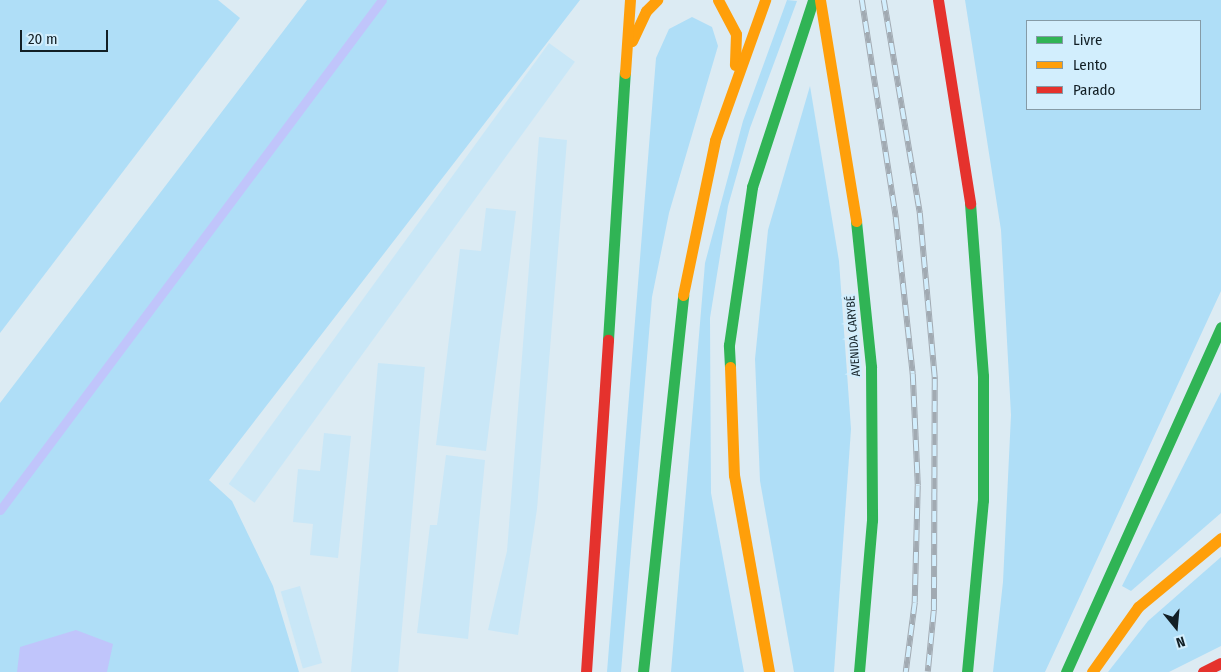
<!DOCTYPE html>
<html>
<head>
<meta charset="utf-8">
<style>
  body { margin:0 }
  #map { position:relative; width:1221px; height:672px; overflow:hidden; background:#dcebf3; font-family:"Fira Sans Condensed",sans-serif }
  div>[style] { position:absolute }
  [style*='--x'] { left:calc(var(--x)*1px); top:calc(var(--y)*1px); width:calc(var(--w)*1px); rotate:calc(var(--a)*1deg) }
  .built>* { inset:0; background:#c9e7f7; transform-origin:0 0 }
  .green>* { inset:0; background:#afdef7 }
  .water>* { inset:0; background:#c0c5fb }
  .stream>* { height:9px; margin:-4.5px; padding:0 4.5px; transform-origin:4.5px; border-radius:4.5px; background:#c0c5fb }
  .fast>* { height:11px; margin:-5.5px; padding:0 5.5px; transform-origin:5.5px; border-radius:5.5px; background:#30b455 }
  .slow>* { height:11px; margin:-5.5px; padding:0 5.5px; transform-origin:5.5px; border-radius:5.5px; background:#ff9f0a }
  .jam>* { height:11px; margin:-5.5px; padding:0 5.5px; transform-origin:5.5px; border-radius:5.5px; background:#e5322d }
  .rail>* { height:5.5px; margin-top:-2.75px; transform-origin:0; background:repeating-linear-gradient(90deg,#d2eefd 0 11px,#a1aab2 0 22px); box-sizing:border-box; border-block:1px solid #a1aab2 }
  span { translate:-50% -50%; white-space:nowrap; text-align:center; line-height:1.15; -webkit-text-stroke:4px #d2eefd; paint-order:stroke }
  .street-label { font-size:12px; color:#121f25 }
  .legend { position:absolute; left:1026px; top:20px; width:175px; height:90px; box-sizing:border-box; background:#d2eefd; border:1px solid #859ba7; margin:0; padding:6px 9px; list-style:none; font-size:15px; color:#121f25 }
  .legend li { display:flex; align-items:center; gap:10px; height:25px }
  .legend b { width:25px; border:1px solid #859ba7 }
  .north { position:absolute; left:1151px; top:602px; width:50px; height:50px; -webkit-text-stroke:4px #d2eefd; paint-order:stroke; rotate:163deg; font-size:14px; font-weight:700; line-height:20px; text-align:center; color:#121f25 }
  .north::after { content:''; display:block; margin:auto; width:18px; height:22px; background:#121f25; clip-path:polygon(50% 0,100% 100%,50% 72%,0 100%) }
  .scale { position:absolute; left:20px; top:30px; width:88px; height:22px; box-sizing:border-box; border:2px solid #121f25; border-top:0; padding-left:6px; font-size:15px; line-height:18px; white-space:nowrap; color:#121f25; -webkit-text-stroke:4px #d2eefd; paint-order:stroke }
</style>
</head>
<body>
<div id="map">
  <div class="built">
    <i style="left:549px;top:43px;width:32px;height:545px;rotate:36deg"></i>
    <i style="clip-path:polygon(539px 137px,567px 140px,537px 509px,518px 635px,488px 630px,507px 551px)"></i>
    <i style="clip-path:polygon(486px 208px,516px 211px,486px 451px,436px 445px,460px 249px,481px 251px)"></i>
    <i style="left:378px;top:363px;width:47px;height:311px;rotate:5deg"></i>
    <i style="clip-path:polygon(324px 433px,351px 436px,338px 558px,310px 555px,313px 524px,293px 522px,298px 469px,320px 471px)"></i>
    <i style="clip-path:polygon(446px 455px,485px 460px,468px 639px,417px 633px,430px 525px,437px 525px)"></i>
    <i style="left:300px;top:586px;width:80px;height:20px;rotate:74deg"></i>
  </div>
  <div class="green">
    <i style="clip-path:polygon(0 0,218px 0,240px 18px,0 333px)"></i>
    <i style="clip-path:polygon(307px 0,580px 0,209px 480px,232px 501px,273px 586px,299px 672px,0 672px,0 403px)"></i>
    <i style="clip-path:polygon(787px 0,797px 1px,750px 128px,728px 206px,710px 318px,711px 493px,744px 672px,671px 672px,705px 263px,743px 121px)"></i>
    <i style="clip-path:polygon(evenodd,965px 0,1221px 0,1221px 291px,1045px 672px,993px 672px,1003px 582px,1011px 415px,1001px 230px,965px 0,1027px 21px,1200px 21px,1200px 109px,1027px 109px,1027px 21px)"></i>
    <i style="clip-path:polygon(692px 17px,712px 27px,718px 46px,669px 213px,652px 297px,621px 672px,607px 672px,656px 58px,669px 29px)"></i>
    <i style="clip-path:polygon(810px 86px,839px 261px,851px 429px,834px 672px,794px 672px,760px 481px,755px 359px,768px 230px)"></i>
    <i style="clip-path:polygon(1221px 392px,1221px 513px,1131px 591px,1122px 586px)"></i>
    <i style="clip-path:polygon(1221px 557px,1221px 646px,1169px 672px,1108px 672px,1148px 621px)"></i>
  </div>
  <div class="water">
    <i style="clip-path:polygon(76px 630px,113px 644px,107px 672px,17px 672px,20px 647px)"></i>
  </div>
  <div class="stream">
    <i style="--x:0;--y:510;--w:637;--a:-53.17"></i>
  </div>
  <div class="fast">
    <i style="--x:856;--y:221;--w:147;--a:84.1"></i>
    <i style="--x:871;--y:367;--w:153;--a:89.6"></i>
    <i style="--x:872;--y:520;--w:153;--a:94.9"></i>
    <i style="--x:608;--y:340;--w:268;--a:-86.4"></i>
    <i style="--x:730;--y:367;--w:22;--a:-93"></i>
    <i style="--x:729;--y:345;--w:160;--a:-81.7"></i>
    <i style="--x:752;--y:187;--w:197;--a:-71.9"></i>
    <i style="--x:643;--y:672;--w:379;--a:-83.9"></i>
    <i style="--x:967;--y:672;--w:173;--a:-84.7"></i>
    <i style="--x:983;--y:500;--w:124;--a:-90"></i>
    <i style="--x:983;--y:376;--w:173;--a:-94.3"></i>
    <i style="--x:1066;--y:672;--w:378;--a:-65.8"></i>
  </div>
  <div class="slow">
    <i style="--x:718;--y:0;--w:38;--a:62"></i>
    <i style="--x:736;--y:34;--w:31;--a:92"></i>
    <i style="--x:820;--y:0;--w:224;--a:80.7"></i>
    <i style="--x:632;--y:41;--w:33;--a:-65"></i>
    <i style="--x:646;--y:11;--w:16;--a:-45"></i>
    <i style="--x:625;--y:73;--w:73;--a:-86.1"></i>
    <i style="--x:683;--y:295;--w:158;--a:-78.3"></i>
    <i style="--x:715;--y:140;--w:149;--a:-70.3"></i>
    <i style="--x:730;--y:367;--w:108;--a:87.9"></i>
    <i style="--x:734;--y:475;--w:200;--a:79.9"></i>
    <i style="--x:1092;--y:672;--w:80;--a:-54.7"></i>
    <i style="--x:1138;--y:607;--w:108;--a:-39.7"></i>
  </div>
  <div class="jam">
    <i style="--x:938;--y:0;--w:206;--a:81"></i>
    <i style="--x:586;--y:672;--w:333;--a:-86.2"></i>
    <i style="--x:1203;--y:672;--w:20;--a:-27"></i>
  </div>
  <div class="rail">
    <i style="--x:862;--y:0;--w:221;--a:81.1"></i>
    <i style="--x:896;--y:218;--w:157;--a:83.8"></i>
    <i style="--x:913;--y:374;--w:112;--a:87.4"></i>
    <i style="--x:918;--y:486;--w:117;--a:91.5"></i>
    <i style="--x:915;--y:603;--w:70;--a:97.4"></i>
    <i style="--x:884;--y:0;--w:216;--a:80.4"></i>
    <i style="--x:920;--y:213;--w:167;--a:84.8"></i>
    <i style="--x:935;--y:379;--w:232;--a:90.2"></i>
    <i style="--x:934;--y:611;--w:61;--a:95.6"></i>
  </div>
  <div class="street-label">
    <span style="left:854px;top:336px;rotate:-94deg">AVENIDA CARYBÉ</span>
  </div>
  <ul class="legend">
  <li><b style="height:6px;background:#30b455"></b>Livre</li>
  <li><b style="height:6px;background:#ff9f0a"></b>Lento</li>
  <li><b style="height:6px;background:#e5322d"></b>Parado</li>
  </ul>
  <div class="north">N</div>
  <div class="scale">20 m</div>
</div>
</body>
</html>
